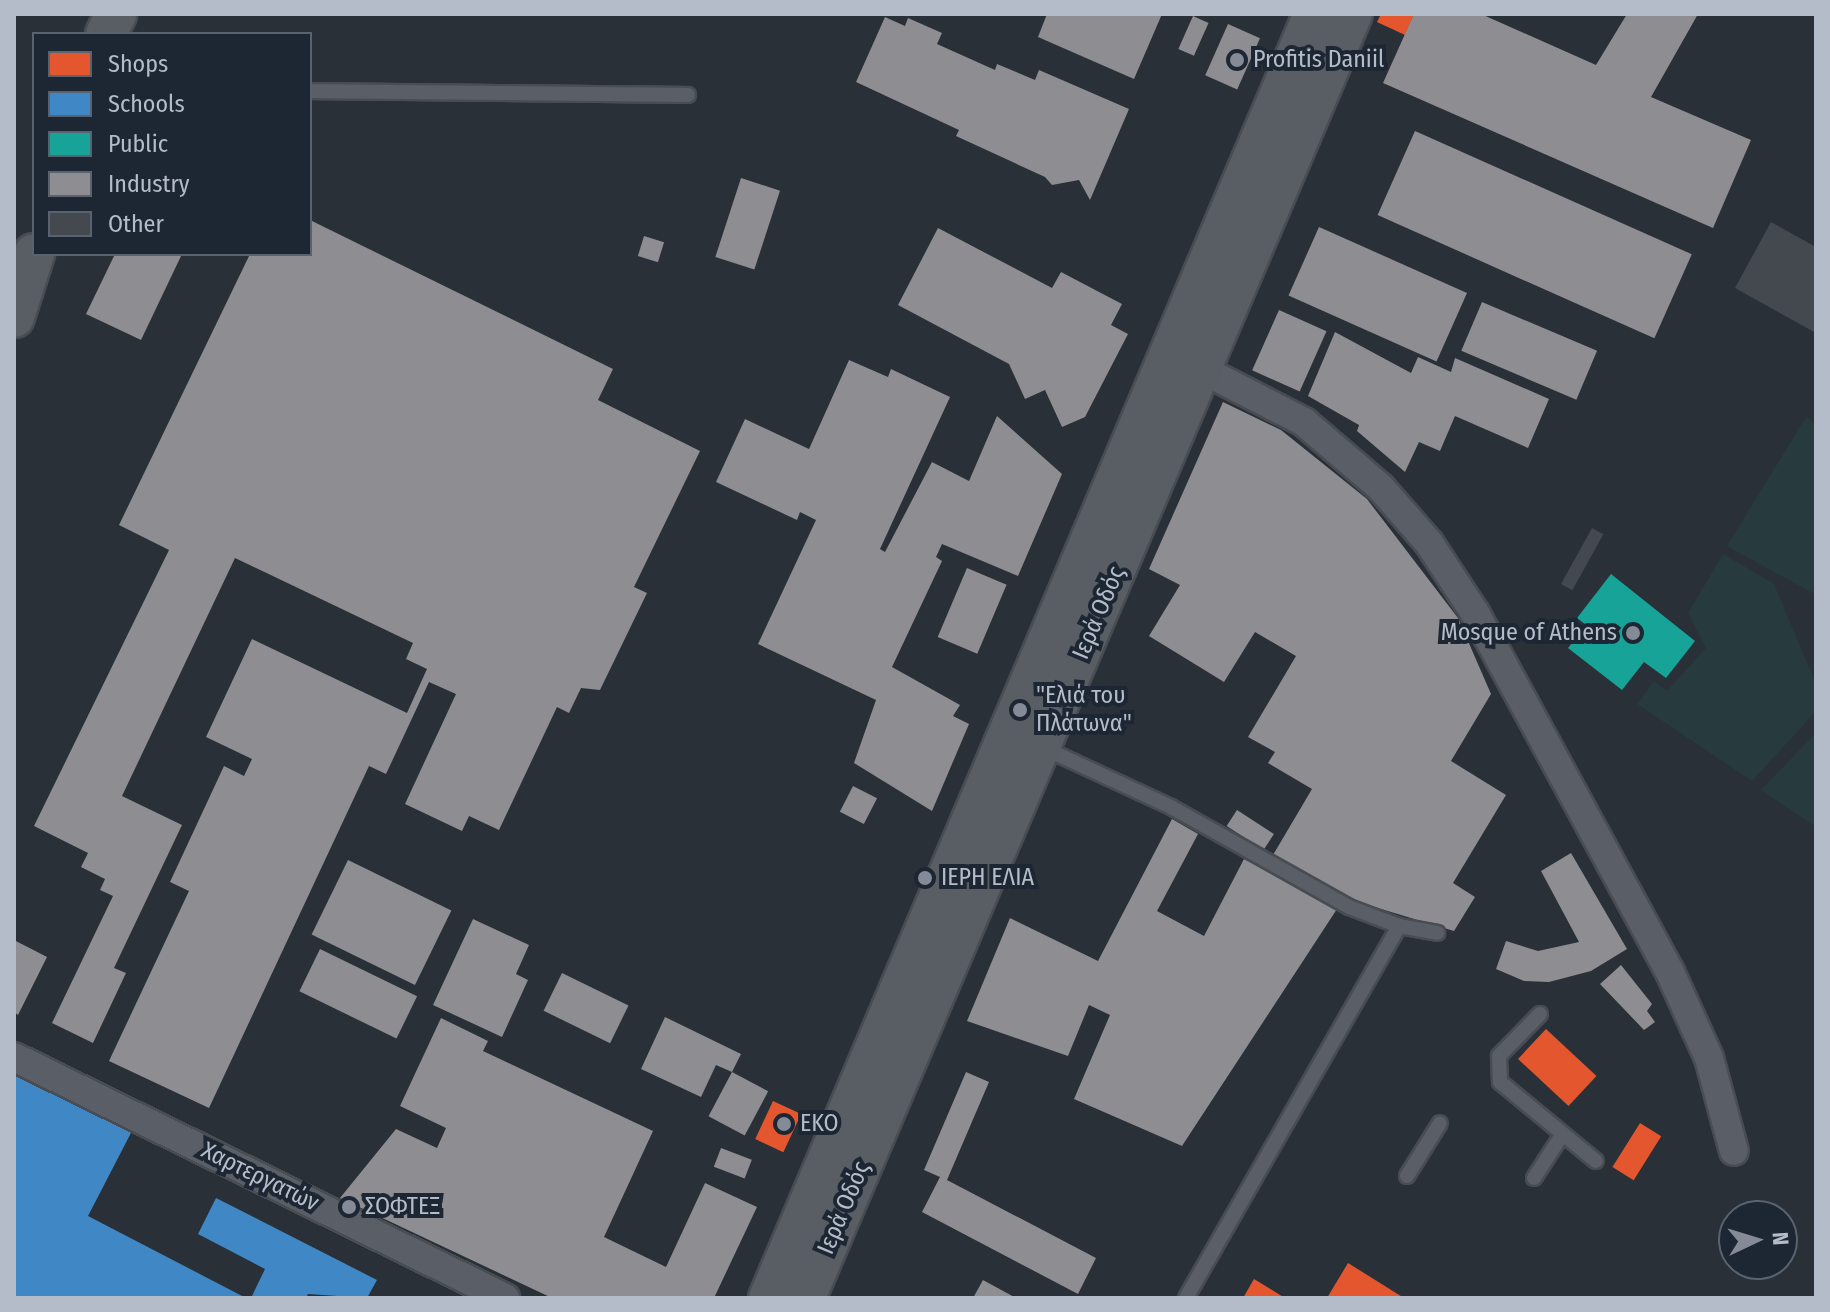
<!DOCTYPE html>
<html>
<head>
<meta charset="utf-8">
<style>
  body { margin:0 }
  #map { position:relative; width:1830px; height:1312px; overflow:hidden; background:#2a3038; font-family:"Fira Sans Condensed",sans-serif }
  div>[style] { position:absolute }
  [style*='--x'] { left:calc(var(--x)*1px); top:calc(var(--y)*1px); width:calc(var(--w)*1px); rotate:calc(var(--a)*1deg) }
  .green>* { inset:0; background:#273a3e }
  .shops>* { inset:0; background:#e4572e; transform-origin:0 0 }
  .schools>* { inset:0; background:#3f88c5 }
  .public>* { inset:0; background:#17a398 }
  .industry>* { inset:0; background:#8d8d92; transform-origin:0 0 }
  .building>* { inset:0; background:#444950; transform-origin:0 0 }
  .roads { filter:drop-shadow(2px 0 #484c53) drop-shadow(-2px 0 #484c53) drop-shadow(0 2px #484c53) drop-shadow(0 -2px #484c53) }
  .lane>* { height:14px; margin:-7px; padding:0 7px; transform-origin:7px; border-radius:7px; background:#5a5e66 }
  .street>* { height:28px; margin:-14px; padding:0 14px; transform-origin:14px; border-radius:14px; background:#5a5e66 }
  .secondary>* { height:40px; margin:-20px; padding:0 20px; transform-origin:20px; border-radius:20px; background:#595d64 }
  .dots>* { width:22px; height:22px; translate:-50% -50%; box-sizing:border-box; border:4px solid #1d2633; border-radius:50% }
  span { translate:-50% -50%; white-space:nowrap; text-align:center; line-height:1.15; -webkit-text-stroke:8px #1d2633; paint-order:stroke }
  .poi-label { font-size:24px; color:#b4bcc9 }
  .left { translate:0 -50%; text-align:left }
  .right { translate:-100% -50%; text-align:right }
  .street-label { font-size:24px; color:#b4bcc9 }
  .frame { position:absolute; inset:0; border:16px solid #b4bcc9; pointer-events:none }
  .legend { position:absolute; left:32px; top:32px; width:280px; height:224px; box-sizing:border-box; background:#1d2633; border:2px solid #59626f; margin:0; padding:10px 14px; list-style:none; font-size:24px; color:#b4bcc9 }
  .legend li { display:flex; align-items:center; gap:16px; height:40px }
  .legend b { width:40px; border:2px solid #59626f }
  .north { position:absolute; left:1718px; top:1200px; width:80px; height:80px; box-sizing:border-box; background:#1d2633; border:2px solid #59626f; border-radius:50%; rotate:86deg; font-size:22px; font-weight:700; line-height:32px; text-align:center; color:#b4bcc9 }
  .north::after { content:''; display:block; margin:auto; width:28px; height:36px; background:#848b96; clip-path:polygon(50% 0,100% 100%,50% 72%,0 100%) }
</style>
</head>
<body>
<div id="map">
  <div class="green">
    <i style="clip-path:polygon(1806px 417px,1816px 424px,1816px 595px,1727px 546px)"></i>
    <i style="clip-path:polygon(1723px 554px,1774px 584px,1816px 684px,1816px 711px,1752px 781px,1637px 704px,1654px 681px,1667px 691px,1706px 648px,1688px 613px)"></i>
    <i style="clip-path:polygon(1816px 733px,1816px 827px,1761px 790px)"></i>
  </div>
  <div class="shops">
    <i style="clip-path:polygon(1381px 14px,1414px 14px,1405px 35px,1377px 22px)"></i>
    <i style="left:1546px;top:1029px;width:69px;height:41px;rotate:43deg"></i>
    <i style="left:773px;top:1101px;width:31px;height:42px;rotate:25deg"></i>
    <i style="left:1640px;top:1123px;width:25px;height:52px;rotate:32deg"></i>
    <i style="clip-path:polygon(1348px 1263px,1404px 1298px,1327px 1298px)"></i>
    <i style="clip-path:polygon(1254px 1279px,1285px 1298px,1243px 1298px)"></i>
  </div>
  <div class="schools">
    <i style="clip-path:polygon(14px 1067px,133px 1129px,88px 1216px,246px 1298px,14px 1298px)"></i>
    <i style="clip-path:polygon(216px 1198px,377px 1280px,367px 1298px,308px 1294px,306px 1298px,251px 1298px,265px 1269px,198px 1234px)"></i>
  </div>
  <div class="public">
    <i style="clip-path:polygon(1611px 574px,1695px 641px,1666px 678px,1644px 662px,1622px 690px,1568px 648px,1586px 625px,1577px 618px)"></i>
  </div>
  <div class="industry">
    <i style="clip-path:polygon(1047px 14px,1162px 14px,1134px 79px,1038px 37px)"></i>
    <i style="clip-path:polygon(1414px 14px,1481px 14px,1596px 65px,1627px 14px,1698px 14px,1651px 97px,1751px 140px,1713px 228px,1383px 83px)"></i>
    <i style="left:1193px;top:16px;width:17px;height:36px;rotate:24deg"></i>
    <i style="clip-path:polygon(885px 17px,905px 26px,908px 18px,942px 33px,937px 44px,995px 70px,997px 64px,1035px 80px,1039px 70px,1129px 109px,1090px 200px,1079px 180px,1052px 185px,1045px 177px,956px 136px,959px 130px,856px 82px)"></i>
    <i style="left:1228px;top:24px;width:35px;height:56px;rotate:24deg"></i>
    <i style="left:1415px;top:131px;width:303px;height:92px;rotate:24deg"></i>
    <i style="left:741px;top:178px;width:41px;height:83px;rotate:18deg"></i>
    <i style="clip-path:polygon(310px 220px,613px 369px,598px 400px,700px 451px,634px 587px,647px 593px,600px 690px,581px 688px,569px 713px,557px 707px,499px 830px,469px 816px,462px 831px,405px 804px,456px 694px,429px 682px,386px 774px,369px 766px,209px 1108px,109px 1061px,189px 891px,170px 882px,224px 766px,244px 776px,252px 759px,206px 737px,252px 639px,407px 713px,427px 669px,406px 659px,413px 643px,235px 558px,122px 796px,182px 825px,114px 968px,126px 973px,93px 1043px,52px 1023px,113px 896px,100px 890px,105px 879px,81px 867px,88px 853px,34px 826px,169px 550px,119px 525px,250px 254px,310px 254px)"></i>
    <i style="left:1319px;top:227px;width:162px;height:75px;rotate:24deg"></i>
    <i style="clip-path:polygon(938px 228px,1052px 288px,1061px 272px,1122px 304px,1111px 325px,1128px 334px,1085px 417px,1062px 427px,1045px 390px,1025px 399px,1009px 364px,898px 305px)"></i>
    <i style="left:644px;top:236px;width:21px;height:21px;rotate:17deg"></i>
    <i style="clip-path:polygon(115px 254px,182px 254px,141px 340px,86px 314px)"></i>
    <i style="left:1482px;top:302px;width:125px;height:53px;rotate:23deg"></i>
    <i style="left:1279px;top:310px;width:52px;height:66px;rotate:24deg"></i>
    <i style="clip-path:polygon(1335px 332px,1411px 373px,1418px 357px,1451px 372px,1455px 358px,1549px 399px,1528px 448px,1455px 416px,1440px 451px,1419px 442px,1405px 472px,1357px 431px,1359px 425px,1308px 396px)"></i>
    <i style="clip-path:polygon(849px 360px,888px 377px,891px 369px,950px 397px,880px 549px,885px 552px,932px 462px,969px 481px,997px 416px,1062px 474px,1018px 576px,942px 544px,936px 557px,942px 561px,892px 667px,960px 705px,953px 716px,969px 724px,932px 811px,854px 763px,876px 700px,758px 644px,816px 520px,800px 512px,797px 520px,716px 482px,745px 419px,809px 449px)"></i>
    <i style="clip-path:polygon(1223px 402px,1281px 430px,1367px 499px,1458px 618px,1491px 694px,1451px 761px,1506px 795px,1453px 883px,1475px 897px,1454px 931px,1348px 899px,1273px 855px,1312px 789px,1268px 763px,1275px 752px,1248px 737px,1296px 656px,1255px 632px,1224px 682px,1149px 636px,1180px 585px,1149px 569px)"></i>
    <i style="left:967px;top:568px;width:43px;height:75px;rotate:23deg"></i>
    <i style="left:853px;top:786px;width:27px;height:29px;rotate:27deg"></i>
    <i style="left:1237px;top:810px;width:44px;height:19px;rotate:33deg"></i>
    <i style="clip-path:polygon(1172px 819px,1198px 834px,1157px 911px,1204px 936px,1244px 859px,1337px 909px,1182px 1146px,1074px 1099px,1110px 1015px,1089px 1005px,1068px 1056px,967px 1021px,1010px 918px,1098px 961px)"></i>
    <i style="clip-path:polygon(1571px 853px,1627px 949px,1591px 971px,1549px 982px,1524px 981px,1496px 969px,1506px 941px,1538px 951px,1579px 942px,1541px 871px)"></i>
    <i style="left:348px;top:860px;width:115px;height:83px;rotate:26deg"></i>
    <i style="clip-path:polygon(473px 919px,529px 945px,516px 974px,528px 980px,502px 1037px,433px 1005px)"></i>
    <i style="clip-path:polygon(14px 940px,47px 957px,18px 1015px,14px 1012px)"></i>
    <i style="left:320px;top:949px;width:108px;height:47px;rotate:26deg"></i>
    <i style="clip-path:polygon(1621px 965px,1652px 1004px,1647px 1011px,1655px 1022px,1644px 1030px,1600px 984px)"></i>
    <i style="left:562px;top:973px;width:74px;height:42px;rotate:26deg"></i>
    <i style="clip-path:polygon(665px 1017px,741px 1054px,732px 1072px,716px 1065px,701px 1097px,641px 1069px)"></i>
    <i style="clip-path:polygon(441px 1018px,488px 1041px,483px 1051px,653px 1131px,604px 1237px,666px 1267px,705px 1183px,757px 1207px,714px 1298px,552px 1298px,340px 1198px,396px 1129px,437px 1148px,446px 1128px,400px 1106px)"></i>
    <i style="left:732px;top:1072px;width:41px;height:50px;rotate:28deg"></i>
    <i style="clip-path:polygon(966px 1072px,989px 1082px,947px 1180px,1096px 1258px,1078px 1294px,922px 1212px,940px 1177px,924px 1170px)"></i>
    <i style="left:721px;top:1148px;width:33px;height:20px;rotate:21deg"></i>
    <i style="clip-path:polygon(983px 1280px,1016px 1298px,973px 1298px)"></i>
  </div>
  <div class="building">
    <i style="clip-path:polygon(1771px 222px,1816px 247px,1816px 333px,1735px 288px)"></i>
    <i style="left:1592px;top:528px;width:13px;height:64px;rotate:29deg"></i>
  </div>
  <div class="roads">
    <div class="lane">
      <i style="--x:310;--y:91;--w:378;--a:0.6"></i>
      <i style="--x:1042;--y:747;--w:142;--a:24.9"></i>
      <i style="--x:1171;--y:807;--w:204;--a:29.3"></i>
      <i style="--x:1349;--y:907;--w:53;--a:20.8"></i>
      <i style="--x:1399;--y:926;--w:39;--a:10"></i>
      <i style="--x:1540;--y:1014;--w:59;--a:134.3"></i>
      <i style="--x:1499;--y:1056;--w:26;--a:88"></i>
      <i style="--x:1500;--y:1082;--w:124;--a:39.5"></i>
      <i style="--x:1407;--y:1176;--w:62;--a:-58.1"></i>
      <i style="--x:1534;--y:1178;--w:51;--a:-56.9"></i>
      <i style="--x:1186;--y:1298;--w:429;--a:-60.2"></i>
    </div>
    <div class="street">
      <i style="--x:1203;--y:370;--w:114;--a:27.2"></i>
      <i style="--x:1304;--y:422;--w:101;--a:40.6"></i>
      <i style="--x:1381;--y:488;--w:73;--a:48.9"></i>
      <i style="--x:1429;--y:543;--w:84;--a:56.7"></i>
      <i style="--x:1475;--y:613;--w:409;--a:61.5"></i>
      <i style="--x:1670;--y:972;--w:94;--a:65.6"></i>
      <i style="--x:1709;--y:1058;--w:96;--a:75"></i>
      <i style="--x:14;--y:1057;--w:547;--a:26.14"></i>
    </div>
    <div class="secondary">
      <i style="--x:106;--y:34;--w:22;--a:-63"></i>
      <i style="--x:14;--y:317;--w:66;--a:-72.4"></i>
      <i style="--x:769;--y:1298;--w:1395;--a:-67"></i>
      <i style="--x:805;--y:1298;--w:1396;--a:-66.93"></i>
    </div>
  </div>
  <div class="dots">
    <i style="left:1237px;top:60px;background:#848b96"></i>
    <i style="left:1633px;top:633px;background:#848b96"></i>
    <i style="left:1020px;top:710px;background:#848b96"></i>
    <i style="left:925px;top:878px;background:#848b96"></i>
    <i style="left:784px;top:1124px;background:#848b96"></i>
    <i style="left:349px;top:1207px;background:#848b96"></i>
  </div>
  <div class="poi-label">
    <span class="left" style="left:1253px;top:60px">Profitis Daniil</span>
    <span class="right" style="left:1617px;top:633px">Mosque of Athens</span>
    <span class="left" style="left:1036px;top:710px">"Ελιά του<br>Πλάτωνα"</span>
    <span class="left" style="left:941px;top:878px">ΙΕΡΗ ΕΛΙΑ</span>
    <span class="left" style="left:800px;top:1124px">EKO</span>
    <span class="left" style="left:365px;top:1207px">ΣΟΦΤΕΞ</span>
  </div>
  <div class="street-label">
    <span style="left:1099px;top:613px;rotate:-67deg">Ιερά Οδός</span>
    <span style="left:260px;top:1177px;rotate:26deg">Χαρτεργατών</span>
    <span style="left:844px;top:1208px;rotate:-67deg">Ιερά Οδός</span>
  </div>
  <div class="frame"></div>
  <ul class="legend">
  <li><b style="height:22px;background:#e4572e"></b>Shops</li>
  <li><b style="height:22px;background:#3f88c5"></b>Schools</li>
  <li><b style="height:22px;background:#17a398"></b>Public</li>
  <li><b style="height:22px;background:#8d8d92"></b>Industry</li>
  <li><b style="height:22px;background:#444950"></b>Other</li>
  </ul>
  <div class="north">N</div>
</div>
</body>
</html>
